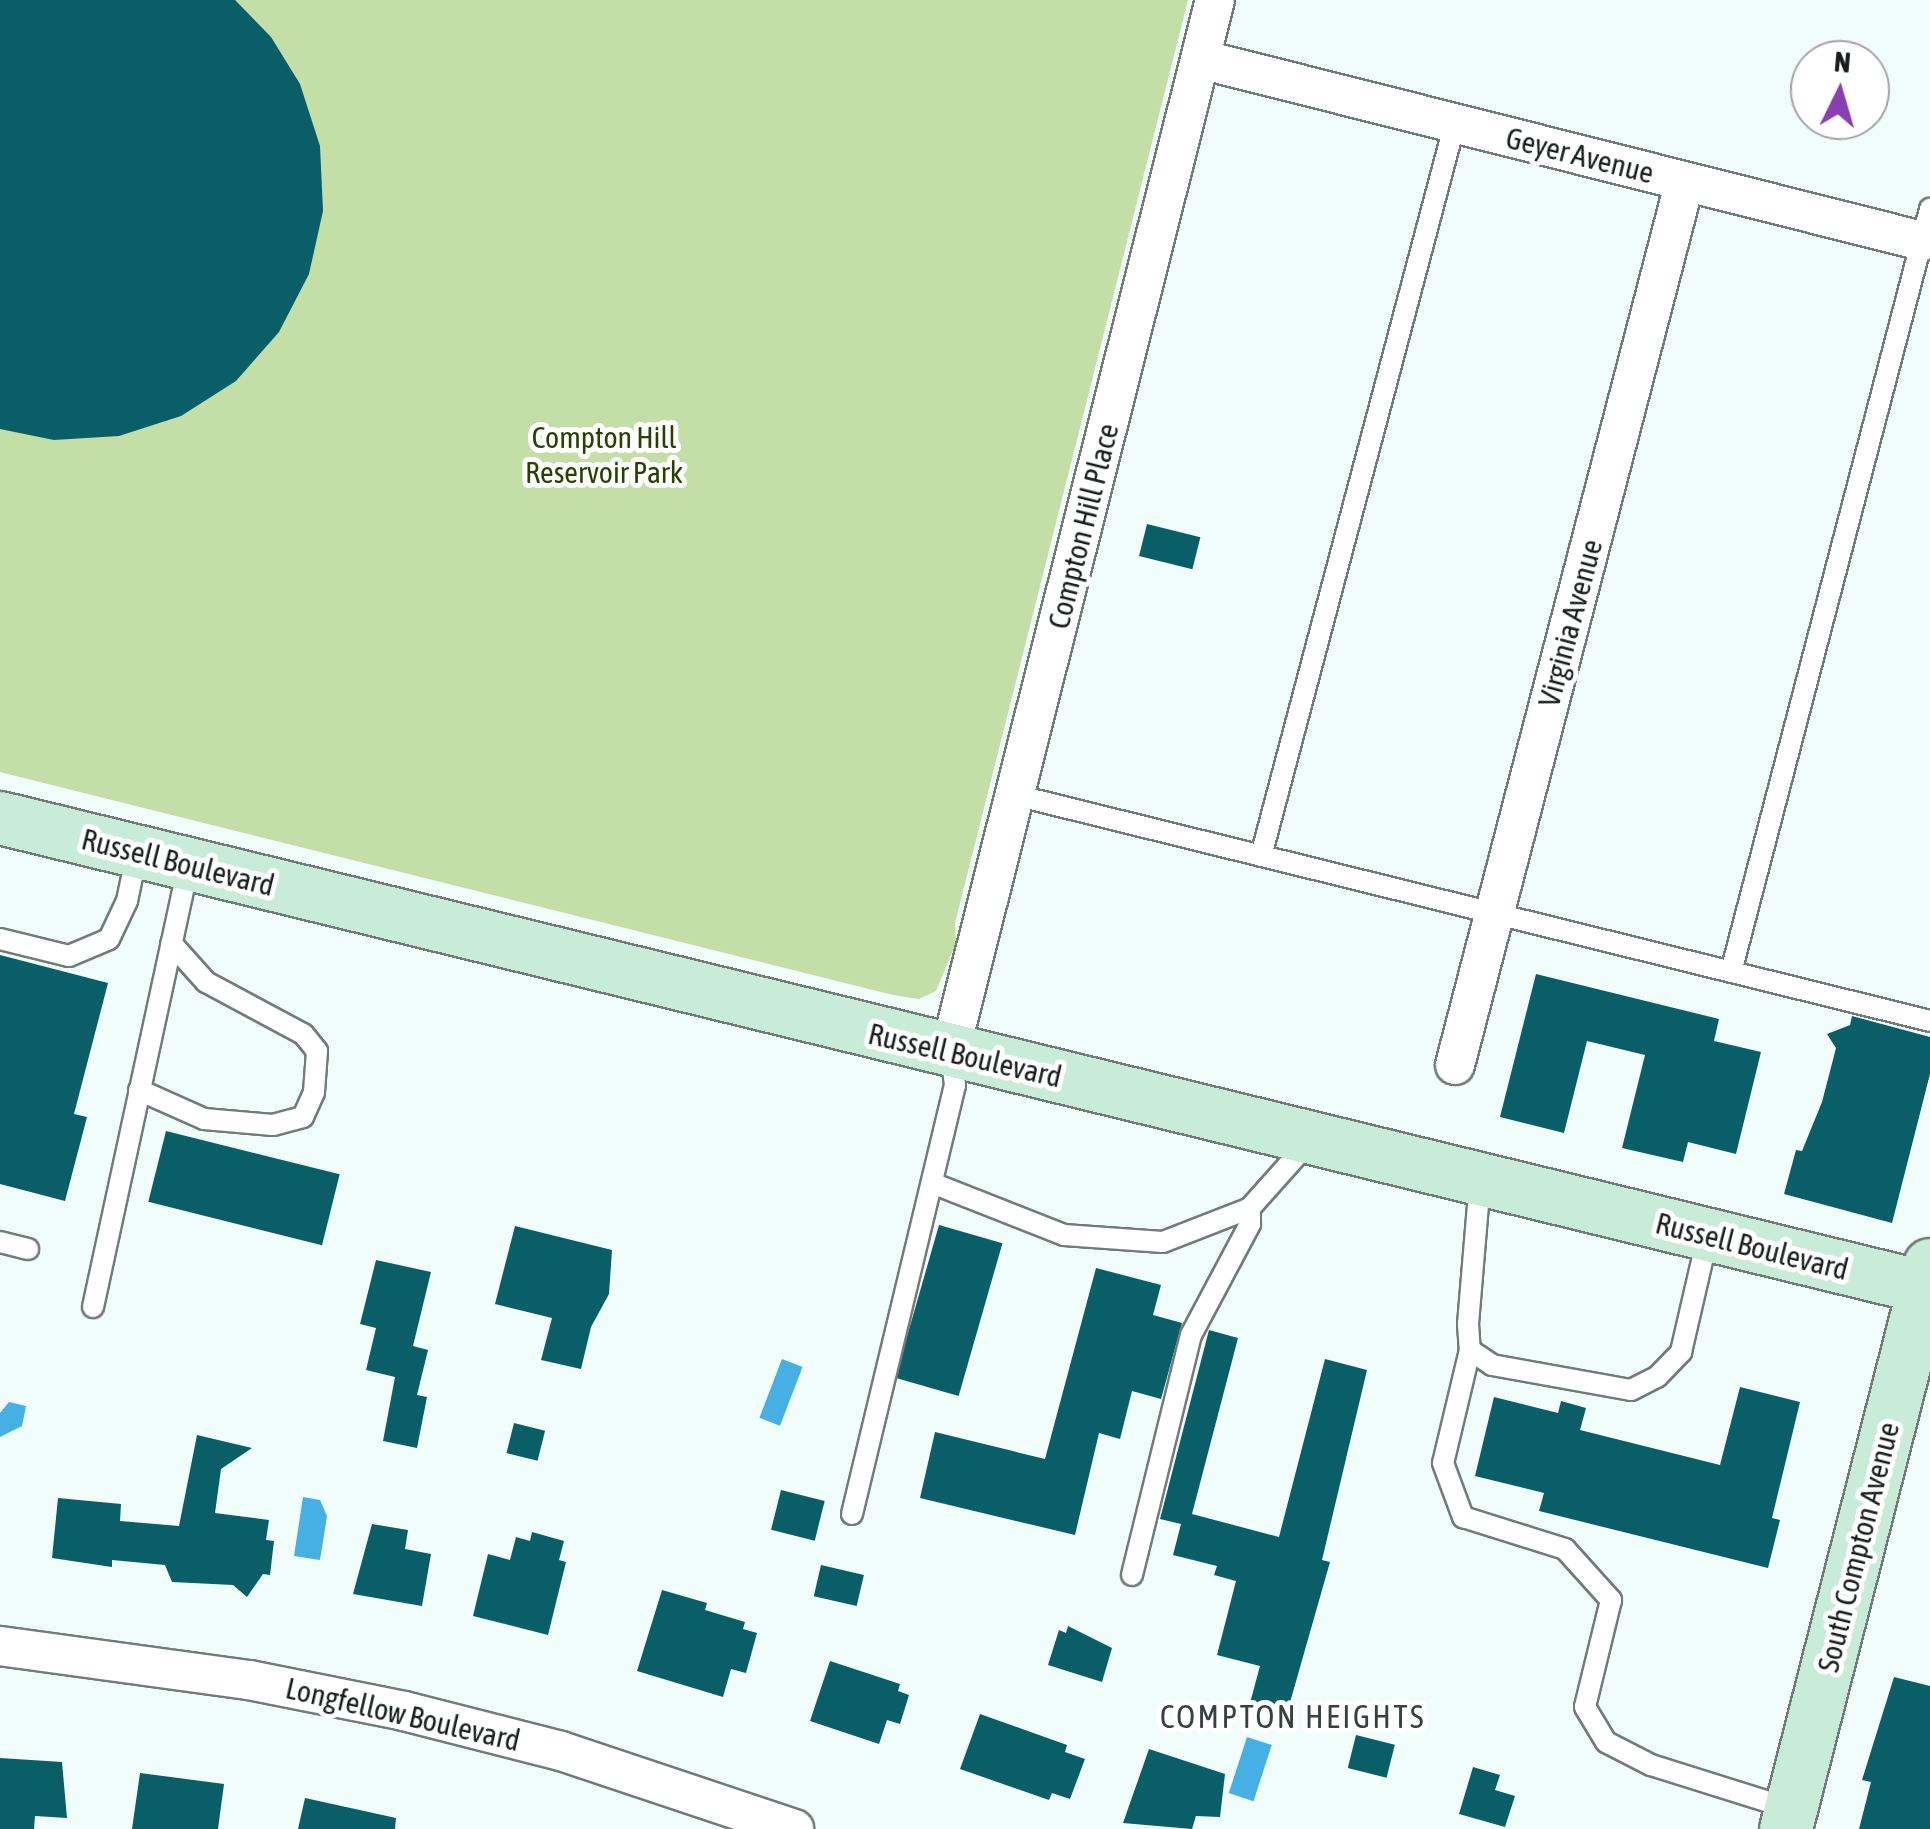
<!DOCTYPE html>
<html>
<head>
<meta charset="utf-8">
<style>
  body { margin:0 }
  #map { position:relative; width:1930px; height:1829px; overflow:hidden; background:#f1fdfb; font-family:"Asap Condensed",sans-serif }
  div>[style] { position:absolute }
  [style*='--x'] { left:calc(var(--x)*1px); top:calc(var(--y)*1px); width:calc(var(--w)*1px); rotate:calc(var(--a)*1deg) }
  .green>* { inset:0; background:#c3dfa7 }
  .water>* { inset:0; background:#46afe4; transform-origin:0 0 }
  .building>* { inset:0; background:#0a5e68; transform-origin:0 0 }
  .roads { filter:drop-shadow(2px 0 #717c79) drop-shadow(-2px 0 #717c79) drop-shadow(0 2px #717c79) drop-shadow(0 -2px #717c79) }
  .lane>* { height:20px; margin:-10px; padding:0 10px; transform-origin:10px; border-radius:10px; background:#fff }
  .street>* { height:38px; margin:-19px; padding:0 19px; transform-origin:19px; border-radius:19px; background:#fff }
  .secondary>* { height:52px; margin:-26px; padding:0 26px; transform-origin:26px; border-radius:26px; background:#c8ecd8 }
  span { translate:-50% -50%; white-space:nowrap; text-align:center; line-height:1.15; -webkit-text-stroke:10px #fff; paint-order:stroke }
  .street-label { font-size:30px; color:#191d1d }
  .park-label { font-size:30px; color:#284100 }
  .neighbourhood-label { font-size:32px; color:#37413f; letter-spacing:2.5px }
  .north { position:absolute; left:1790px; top:40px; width:100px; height:100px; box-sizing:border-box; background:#fff; border:2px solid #a3a5a5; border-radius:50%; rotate:5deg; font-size:28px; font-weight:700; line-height:40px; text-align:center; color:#191d1d }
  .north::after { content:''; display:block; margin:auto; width:35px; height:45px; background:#8a3fb1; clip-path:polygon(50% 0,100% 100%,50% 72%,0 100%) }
</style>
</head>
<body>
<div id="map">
  <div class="green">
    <i style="clip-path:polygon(0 0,1188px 0,955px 923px,956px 943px,936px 991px,919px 999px,893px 995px,0 772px)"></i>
  </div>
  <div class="water">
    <i style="left:782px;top:1359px;width:22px;height:63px;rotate:21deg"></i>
    <i style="clip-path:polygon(9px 1402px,26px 1406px,22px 1426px,0 1437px,0 1413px)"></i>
    <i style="clip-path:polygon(303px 1497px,320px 1500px,327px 1516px,320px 1560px,294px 1556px)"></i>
    <i style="left:1247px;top:1737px;width:26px;height:59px;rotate:18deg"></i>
  </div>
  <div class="building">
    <i style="clip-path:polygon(0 0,235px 0,271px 37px,300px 84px,320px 146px,323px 211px,309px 274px,279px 332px,236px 381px,181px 416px,119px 436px,54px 440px,0 429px)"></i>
    <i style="left:1147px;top:524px;width:55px;height:33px;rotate:14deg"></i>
    <i style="clip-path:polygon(0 955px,108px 983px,74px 1114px,87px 1117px,65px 1201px,0 1184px)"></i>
    <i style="clip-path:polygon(1536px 974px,1719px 1019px,1714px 1041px,1761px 1052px,1736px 1154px,1688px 1142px,1683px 1162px,1622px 1148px,1645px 1055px,1587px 1041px,1564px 1133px,1500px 1117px)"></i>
    <i style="clip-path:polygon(1852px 1016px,1930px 1037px,1930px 1074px,1892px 1223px,1784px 1194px,1796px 1150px,1802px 1151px,1822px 1102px,1836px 1048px,1827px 1034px,1850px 1025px)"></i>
    <i style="left:166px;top:1131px;width:179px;height:73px;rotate:14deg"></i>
    <i style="left:939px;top:1225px;width:66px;height:159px;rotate:16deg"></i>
    <i style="clip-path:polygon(515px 1226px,612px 1250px,609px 1294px,591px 1327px,581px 1369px,541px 1360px,552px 1318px,495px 1304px)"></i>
    <i style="clip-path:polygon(376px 1260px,431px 1272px,413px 1346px,428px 1350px,417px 1395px,427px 1397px,417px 1448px,383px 1441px,395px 1377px,366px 1370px,376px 1328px,360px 1324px)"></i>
    <i style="clip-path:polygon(1096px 1268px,1161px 1285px,1153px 1315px,1182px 1323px,1161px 1399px,1132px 1391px,1120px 1439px,1099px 1433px,1075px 1535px,920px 1498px,935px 1432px,1045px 1459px)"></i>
    <i style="clip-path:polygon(1209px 1330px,1238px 1338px,1192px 1514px,1279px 1537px,1325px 1359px,1367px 1370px,1322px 1560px,1330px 1562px,1287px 1713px,1250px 1703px,1260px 1666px,1217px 1655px,1236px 1581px,1214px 1575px,1217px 1566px,1173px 1555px,1181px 1524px,1160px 1519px)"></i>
    <i style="clip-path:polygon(1740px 1387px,1800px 1402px,1772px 1518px,1780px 1520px,1768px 1568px,1539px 1511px,1544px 1493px,1475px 1476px,1494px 1397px,1558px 1413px,1561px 1401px,1586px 1408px,1580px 1430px,1720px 1465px)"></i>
    <i style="left:514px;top:1423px;width:32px;height:31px;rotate:14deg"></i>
    <i style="clip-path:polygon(197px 1435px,252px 1448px,221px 1469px,215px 1513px,269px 1520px,266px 1540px,274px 1541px,270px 1575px,263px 1574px,247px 1597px,233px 1585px,172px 1582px,165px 1565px,112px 1560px,112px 1567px,52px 1558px,58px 1498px,121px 1504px,120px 1521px,179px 1526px)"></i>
    <i style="left:781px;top:1490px;width:45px;height:41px;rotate:14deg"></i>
    <i style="clip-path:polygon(372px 1524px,408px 1530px,405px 1549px,431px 1554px,422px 1606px,353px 1594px)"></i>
    <i style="clip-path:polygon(532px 1532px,564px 1541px,559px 1560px,566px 1562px,548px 1635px,473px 1616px,488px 1554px,510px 1560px,516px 1537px,530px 1541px)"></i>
    <i style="left:821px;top:1565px;width:44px;height:32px;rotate:13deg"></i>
    <i style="clip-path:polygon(662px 1590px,707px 1603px,705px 1610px,745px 1622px,743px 1629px,757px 1633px,746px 1673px,731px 1669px,723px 1697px,637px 1671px)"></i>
    <i style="clip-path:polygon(1068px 1626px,1112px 1648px,1102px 1682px,1048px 1665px,1059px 1630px,1066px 1633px)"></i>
    <i style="clip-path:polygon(830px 1661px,900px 1684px,898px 1691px,909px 1695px,900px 1724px,887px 1720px,879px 1744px,810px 1721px)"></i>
    <i style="clip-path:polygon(1894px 1677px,1930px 1686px,1930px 1829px,1859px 1829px,1871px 1782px,1862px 1780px)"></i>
    <i style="clip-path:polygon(980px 1714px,1067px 1745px,1065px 1752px,1085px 1759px,1070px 1799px,1052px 1793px,1049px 1800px,960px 1769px)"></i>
    <i style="left:1356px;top:1735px;width:40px;height:34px;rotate:14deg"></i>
    <i style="clip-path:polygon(1149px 1749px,1225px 1774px,1220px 1817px,1196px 1816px,1192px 1829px,1123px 1823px)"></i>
    <i style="clip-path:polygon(0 1758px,62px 1762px,67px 1818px,35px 1816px,34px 1829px,0 1829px)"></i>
    <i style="clip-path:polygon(1473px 1767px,1500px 1775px,1495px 1790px,1515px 1796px,1505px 1827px,1459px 1814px)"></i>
    <i style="clip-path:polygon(140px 1773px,224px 1784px,218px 1829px,132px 1829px)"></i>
    <i style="clip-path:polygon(305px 1798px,396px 1818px,395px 1829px,298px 1829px)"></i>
  </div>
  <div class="roads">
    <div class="lane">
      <i style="--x:1015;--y:795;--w:942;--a:13.87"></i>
      <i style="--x:1261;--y:856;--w:758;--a:-75.18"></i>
      <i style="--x:0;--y:939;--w:71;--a:13.8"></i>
      <i style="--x:69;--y:956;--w:43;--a:-23"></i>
      <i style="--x:109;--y:939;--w:42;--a:-64.7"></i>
      <i style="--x:127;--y:901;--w:49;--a:-78.2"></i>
      <i style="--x:1731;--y:972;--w:789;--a:-75.38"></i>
      <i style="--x:139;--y:1090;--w:71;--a:24"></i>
      <i style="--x:204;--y:1119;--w:69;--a:5"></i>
      <i style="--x:273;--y:1125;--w:31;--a:-15"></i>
      <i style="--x:303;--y:1117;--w:27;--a:-66"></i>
      <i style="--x:314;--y:1092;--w:41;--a:-85.8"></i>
      <i style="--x:317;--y:1051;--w:22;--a:-129"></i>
      <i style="--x:303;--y:1034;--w:110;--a:-151.8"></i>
      <i style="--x:206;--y:982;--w:52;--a:-131.9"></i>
      <i style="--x:1480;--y:1181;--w:144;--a:94.8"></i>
      <i style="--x:1468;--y:1324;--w:26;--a:86"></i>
      <i style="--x:1470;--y:1350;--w:27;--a:34"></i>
      <i style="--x:1492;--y:1365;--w:141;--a:10.2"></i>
      <i style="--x:1631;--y:1390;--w:29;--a:-27"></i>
      <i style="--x:1657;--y:1377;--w:35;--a:-46"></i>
      <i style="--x:1681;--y:1352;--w:120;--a:-77"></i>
      <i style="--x:932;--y:1183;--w:142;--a:21.5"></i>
      <i style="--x:1064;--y:1235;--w:99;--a:4"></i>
      <i style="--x:1163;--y:1242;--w:93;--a:-21.3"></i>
      <i style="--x:1250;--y:1208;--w:87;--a:-48.3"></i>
      <i style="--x:0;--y:1242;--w:29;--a:14"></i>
      <i style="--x:93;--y:1307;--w:450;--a:-77.8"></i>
      <i style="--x:1470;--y:1350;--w:116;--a:103.4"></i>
      <i style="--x:1443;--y:1463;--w:58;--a:69.7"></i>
      <i style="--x:1463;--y:1517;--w:107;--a:17.4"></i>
      <i style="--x:1565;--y:1549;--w:69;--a:48"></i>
      <i style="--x:1611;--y:1600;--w:110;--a:103.7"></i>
      <i style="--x:1585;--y:1707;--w:41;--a:59"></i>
      <i style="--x:1606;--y:1742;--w:51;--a:27.1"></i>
      <i style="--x:1651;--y:1765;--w:147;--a:17.4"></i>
      <i style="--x:852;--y:1514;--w:441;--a:-76.5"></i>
      <i style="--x:955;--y:1085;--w:32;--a:-97"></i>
      <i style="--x:1132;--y:1575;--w:247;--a:-76.2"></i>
      <i style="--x:1191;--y:1335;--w:126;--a:-62"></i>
      <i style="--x:1250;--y:1224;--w:16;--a:-90"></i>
    </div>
    <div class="street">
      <i style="--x:1200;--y:59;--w:745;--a:14.15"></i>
      <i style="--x:950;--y:1051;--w:1084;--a:-75.85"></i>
      <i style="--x:1455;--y:1065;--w:913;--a:-75.42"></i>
      <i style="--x:0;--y:1646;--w:251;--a:7.8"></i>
      <i style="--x:249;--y:1680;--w:158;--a:11.3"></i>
      <i style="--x:404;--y:1711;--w:162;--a:14.3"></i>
      <i style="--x:561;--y:1751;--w:246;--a:18.5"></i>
    </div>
    <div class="secondary">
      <i style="--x:0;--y:818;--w:1987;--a:13.71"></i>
      <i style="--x:1786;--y:1829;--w:582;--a:-75.68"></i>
    </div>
  </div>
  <div class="street-label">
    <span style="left:1580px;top:155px;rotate:14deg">Geyer Avenue</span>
    <span style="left:1083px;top:526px;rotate:-76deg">Compton Hill Place</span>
    <span style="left:1570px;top:623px;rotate:-75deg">Virginia Avenue</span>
    <span style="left:178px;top:862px;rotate:14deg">Russell Boulevard</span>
    <span style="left:965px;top:1055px;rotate:13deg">Russell Boulevard</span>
    <span style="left:1752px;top:1246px;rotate:14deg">Russell Boulevard</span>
    <span style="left:1858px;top:1547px;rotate:-76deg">South Compton Avenue</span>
    <span style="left:403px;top:1714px;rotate:13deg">Longfellow Boulevard</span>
  </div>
  <div class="park-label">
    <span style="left:604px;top:454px">Compton Hill<br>Reservoir Park</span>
  </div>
  <div class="neighbourhood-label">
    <span style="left:1293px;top:1717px">COMPTON HEIGHTS</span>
  </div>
  <div class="north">N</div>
</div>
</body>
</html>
